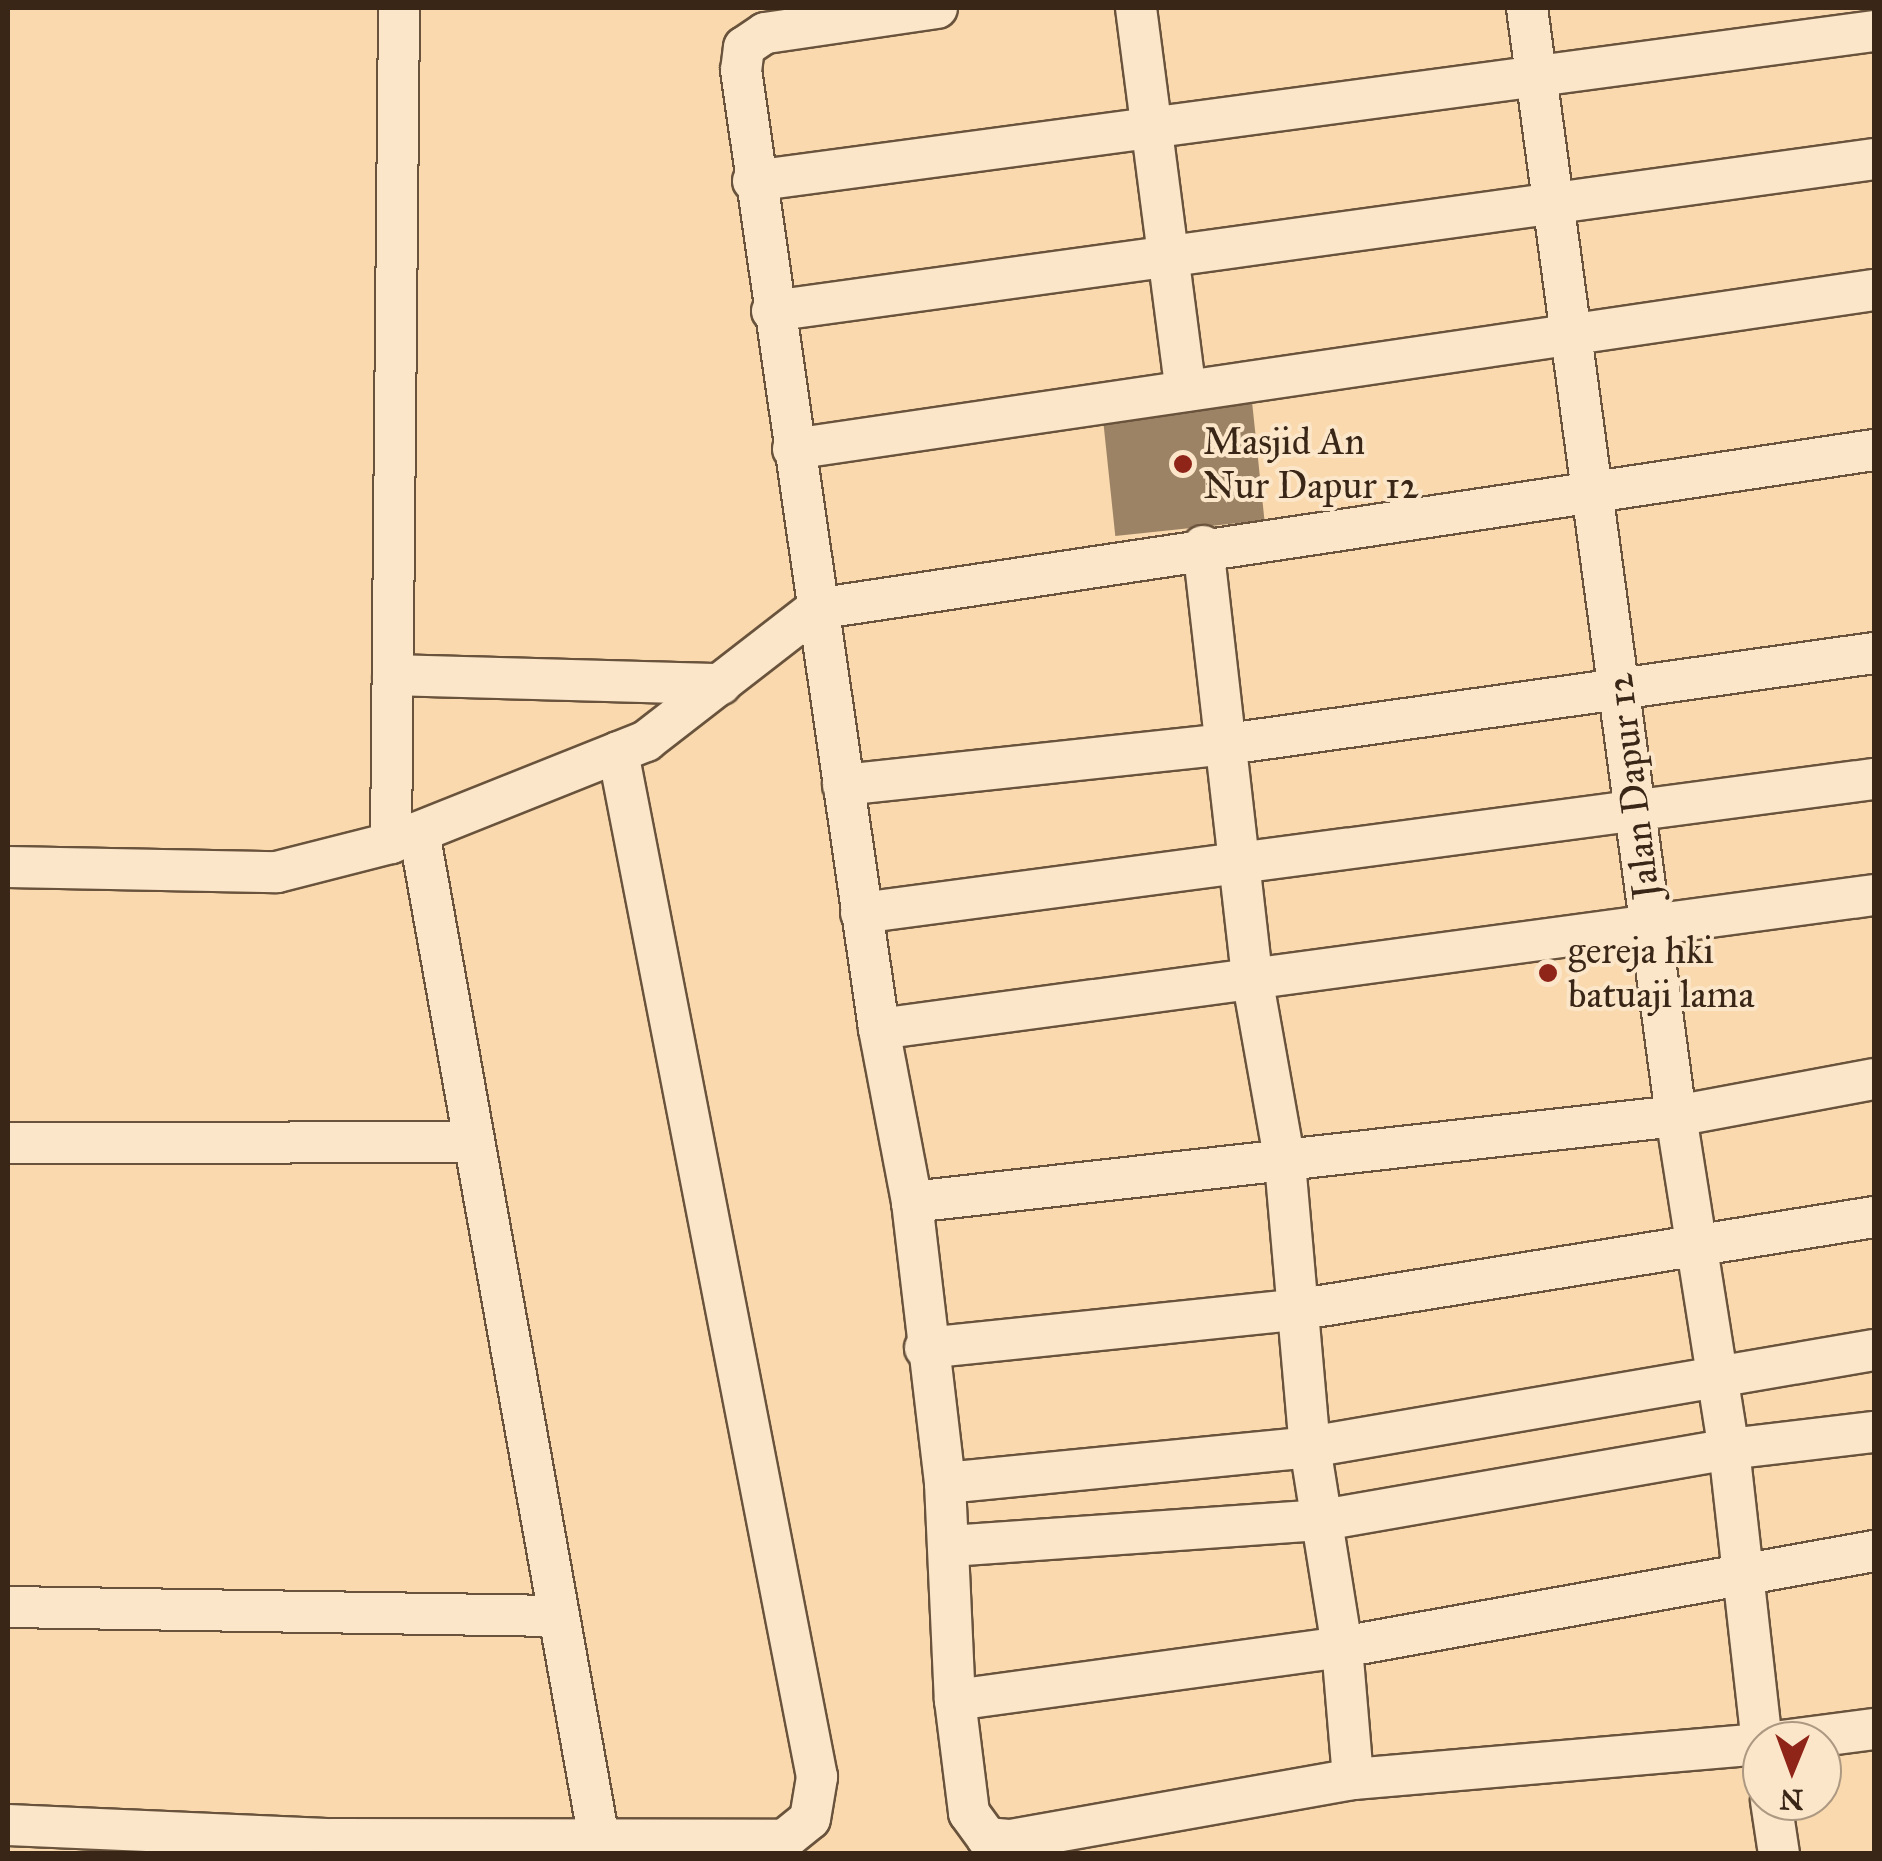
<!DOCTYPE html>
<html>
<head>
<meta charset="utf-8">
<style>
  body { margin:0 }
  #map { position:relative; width:1882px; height:1861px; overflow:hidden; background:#f9d9ad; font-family:"IM FELL Great Primer",serif }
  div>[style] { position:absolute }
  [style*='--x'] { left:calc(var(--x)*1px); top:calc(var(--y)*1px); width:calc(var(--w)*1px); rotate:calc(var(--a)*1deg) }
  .building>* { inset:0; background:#9d8365; transform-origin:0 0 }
  .roads { filter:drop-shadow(2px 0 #69533c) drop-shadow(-2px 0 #69533c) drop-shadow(0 2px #69533c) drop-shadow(0 -2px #69533c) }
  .minor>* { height:40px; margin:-20px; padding:0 20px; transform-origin:20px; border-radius:20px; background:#fbe6ca }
  .dots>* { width:28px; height:28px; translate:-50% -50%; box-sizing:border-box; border:5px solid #fbe6ca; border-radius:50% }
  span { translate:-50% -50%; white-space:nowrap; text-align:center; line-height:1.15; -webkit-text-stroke:8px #fbe6ca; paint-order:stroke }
  .poi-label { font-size:38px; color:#392616 }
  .left { translate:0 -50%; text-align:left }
  .street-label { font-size:38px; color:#392616 }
  .frame { position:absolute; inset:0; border:10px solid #392616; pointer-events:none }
  .north { position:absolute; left:1742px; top:1721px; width:100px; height:100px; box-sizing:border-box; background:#fbe6ca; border:2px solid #ad9982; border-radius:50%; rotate:181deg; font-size:28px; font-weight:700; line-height:40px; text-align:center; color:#392616 }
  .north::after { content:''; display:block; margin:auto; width:35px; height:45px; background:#8f2418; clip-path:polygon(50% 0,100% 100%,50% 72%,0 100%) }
</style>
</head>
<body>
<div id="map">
  <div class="building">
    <i style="left:1251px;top:392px;width:129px;height:150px;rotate:84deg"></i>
  </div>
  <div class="roads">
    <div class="minor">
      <i style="--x:937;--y:8;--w:174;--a:171.7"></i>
      <i style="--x:765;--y:33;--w:25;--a:146"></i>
      <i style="--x:744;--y:47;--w:23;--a:97"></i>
      <i style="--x:741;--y:70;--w:969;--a:81.81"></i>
      <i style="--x:879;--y:1029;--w:176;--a:79.2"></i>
      <i style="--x:912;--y:1202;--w:283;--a:83.3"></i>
      <i style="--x:945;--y:1483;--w:217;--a:87.4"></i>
      <i style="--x:955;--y:1700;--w:114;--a:82.9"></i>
      <i style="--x:969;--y:1813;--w:31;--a:54"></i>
      <i style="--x:987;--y:1838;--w:24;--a:5"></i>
      <i style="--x:1011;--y:1840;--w:347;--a:-10.1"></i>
      <i style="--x:1353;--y:1779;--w:410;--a:-4.9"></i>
      <i style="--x:1136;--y:8;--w:386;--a:82.6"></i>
      <i style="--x:1527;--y:8;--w:1118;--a:82.34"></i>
      <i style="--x:1676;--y:1116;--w:337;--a:81"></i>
      <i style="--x:1729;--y:1449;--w:295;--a:83.6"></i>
      <i style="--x:753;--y:181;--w:1131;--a:-7.62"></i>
      <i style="--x:772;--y:311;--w:1112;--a:-7.85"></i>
      <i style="--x:793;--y:449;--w:1093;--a:-8.37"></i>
      <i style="--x:1203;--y:546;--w:440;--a:83.5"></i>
      <i style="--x:1253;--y:983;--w:183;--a:79.9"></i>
      <i style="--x:1285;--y:1163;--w:285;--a:85"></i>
      <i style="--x:1310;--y:1447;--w:203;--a:80.9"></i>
      <i style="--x:1342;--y:1647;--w:132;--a:85.2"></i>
      <i style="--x:393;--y:675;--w:328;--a:1.6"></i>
      <i style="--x:843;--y:785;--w:387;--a:-6.1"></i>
      <i style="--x:1228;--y:744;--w:652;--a:-8.02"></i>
      <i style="--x:419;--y:832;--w:1023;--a:79.87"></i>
      <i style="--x:391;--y:843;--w:835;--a:-89.45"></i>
      <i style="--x:8;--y:867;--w:269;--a:1.1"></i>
      <i style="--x:277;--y:872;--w:118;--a:-14.3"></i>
      <i style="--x:391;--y:843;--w:275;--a:-21.8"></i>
      <i style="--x:646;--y:741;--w:215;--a:-37.8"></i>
      <i style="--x:816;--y:609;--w:1070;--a:-8.55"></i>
      <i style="--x:861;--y:913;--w:1022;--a:-7.54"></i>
      <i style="--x:879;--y:1029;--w:1004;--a:-7.67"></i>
      <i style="--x:8;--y:1143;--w:466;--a:-0.1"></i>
      <i style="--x:912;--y:1202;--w:769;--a:-6.42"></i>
      <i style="--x:1676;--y:1116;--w:201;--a:-10.6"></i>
      <i style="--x:925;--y:1348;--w:379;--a:-5.9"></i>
      <i style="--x:1302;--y:1309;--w:579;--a:-9.14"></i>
      <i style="--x:945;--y:1483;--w:367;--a:-5.6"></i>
      <i style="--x:1310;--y:1447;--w:572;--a:-9.76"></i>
      <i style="--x:950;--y:1546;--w:374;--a:-4"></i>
      <i style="--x:1323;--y:1520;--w:412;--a:-9.9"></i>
      <i style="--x:1729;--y:1449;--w:146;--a:-6.7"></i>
      <i style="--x:8;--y:1607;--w:551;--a:0.94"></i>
      <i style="--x:955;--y:1700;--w:391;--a:-7.8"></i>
      <i style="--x:1342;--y:1647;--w:541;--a:-10.23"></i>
      <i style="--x:1782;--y:1741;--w:93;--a:-7.4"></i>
      <i style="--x:1771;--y:1801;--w:54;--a:81.4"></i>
      <i style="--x:8;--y:1825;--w:324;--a:2.5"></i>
      <i style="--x:332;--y:1839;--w:452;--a:0.1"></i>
      <i style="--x:784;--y:1840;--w:33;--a:-39"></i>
      <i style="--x:810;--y:1819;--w:43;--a:-80.5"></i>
      <i style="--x:817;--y:1777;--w:1044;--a:-100.99"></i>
    </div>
  </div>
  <div class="dots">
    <i style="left:1183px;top:464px;background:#8f2418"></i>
    <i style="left:1548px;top:973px;background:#8f2418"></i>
  </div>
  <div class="poi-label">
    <span class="left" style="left:1203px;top:464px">Masjid An<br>Nur Dapur 12</span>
    <span class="left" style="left:1568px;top:973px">gereja hki<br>batuaji lama</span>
  </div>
  <div class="street-label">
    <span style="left:1633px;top:786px;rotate:-97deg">Jalan Dapur 12</span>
  </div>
  <div class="frame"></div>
  <div class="north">N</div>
</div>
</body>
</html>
